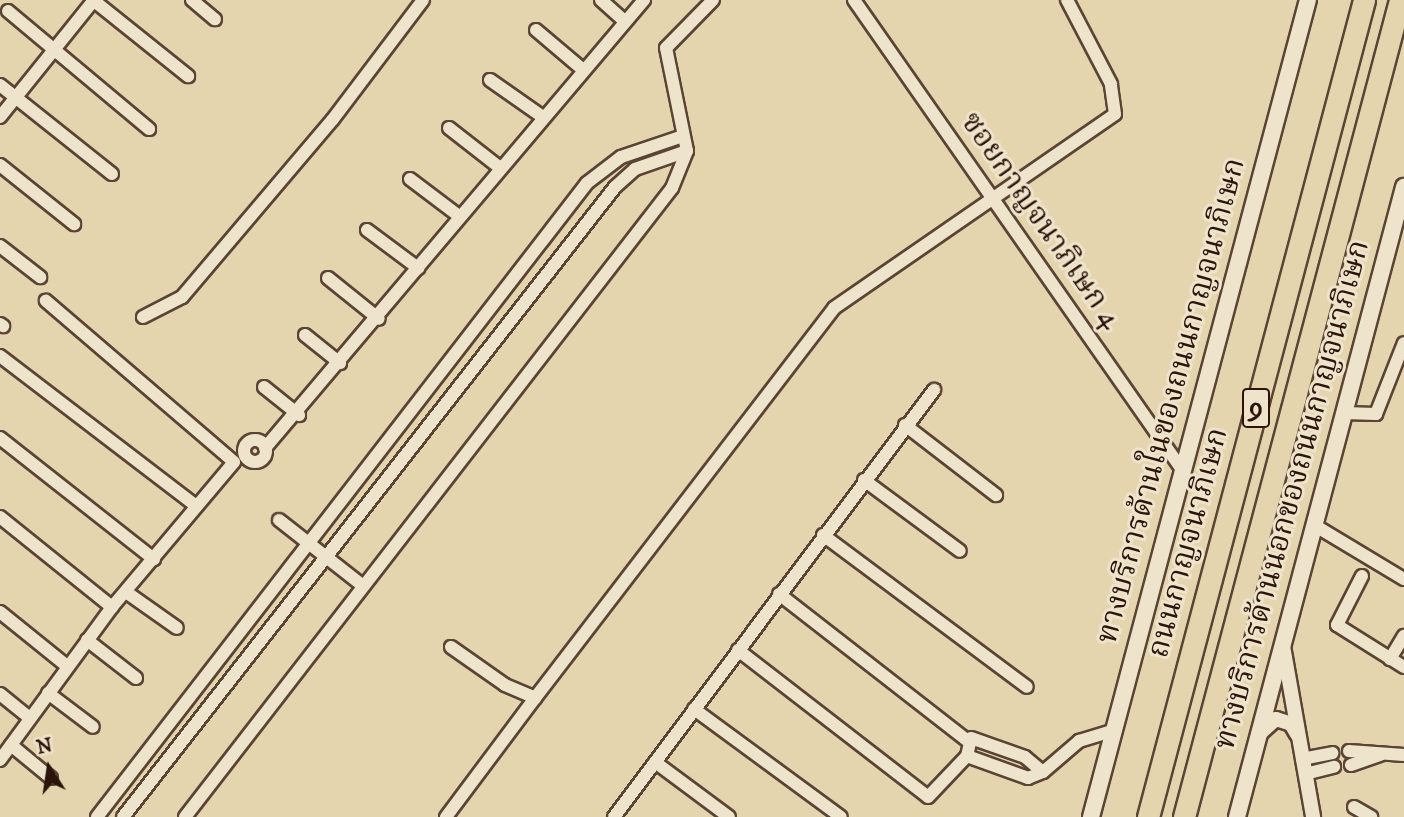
<!DOCTYPE html>
<html>
<head>
<meta charset="utf-8">
<style>
  body { margin:0 }
  #map { position:relative; width:1404px; height:817px; overflow:hidden; background:#e5d5af; font-family:"IM FELL DW Pica","Noto Serif Thai",serif }
  div>[style] { position:absolute }
  [style*='--x'] { left:calc(var(--x)*1px); top:calc(var(--y)*1px); width:calc(var(--w)*1px); rotate:calc(var(--a)*1deg) }
  .roads { filter:drop-shadow(2px 0 #5a4434) drop-shadow(-2px 0 #5a4434) drop-shadow(0 2px #5a4434) drop-shadow(0 -2px #5a4434) }
  .minor>* { height:12px; margin:-6px; padding:0 6px; transform-origin:6px; border-radius:6px; background:#eee4cb }
  .minor>.ring { margin:-6px; padding:0; box-sizing:content-box; background:none; border:12px solid #eee4cb; border-radius:50% }
  .tertiary>* { height:14px; margin:-7px; padding:0 7px; transform-origin:7px; border-radius:7px; background:#eee4cb }
  .secondary>* { height:16px; margin:-8px; padding:0 8px; transform-origin:8px; border-radius:8px; background:#eee4cb }
  .motorway>* { height:21px; margin:-10.5px; padding:0 10.5px; transform-origin:10.5px; border-radius:10.5px; background:#e5d5af }
  span { translate:-50% -50%; white-space:nowrap; text-align:center; line-height:1.15; -webkit-text-stroke:6px #eee4cb; paint-order:stroke }
  .shield-label span { padding:2px 5px; background:#eee4cb; border:2px solid; border-radius:5px; -webkit-text-stroke-width:0 }
  .shield-label { font-size:28px; color:#2c140b; font-weight:700 }
  .street-label { font-size:30px; color:#2c140b }
  .north { position:absolute; left:14px; top:733px; width:70px; height:70px; -webkit-text-stroke:5px #eee4cb; paint-order:stroke; rotate:348deg; font-size:19px; font-weight:700; line-height:28px; text-align:center; color:#2c140b }
  .north::after { content:''; display:block; margin:auto; width:24px; height:32px; background:#2c140b; clip-path:polygon(50% 0,100% 100%,50% 72%,0 100%) }
</style>
</head>
<body>
<div id="map">
  <div class="roads">
    <div class="minor">
      <i style="--x:93;--y:0;--w:122;--a:38.7"></i>
      <i style="--x:192;--y:0;--w:30;--a:40"></i>
      <i style="--x:601;--y:0;--w:30;--a:42"></i>
      <i style="--x:854;--y:0;--w:575;--a:55.07"></i>
      <i style="--x:8;--y:11;--w:184;--a:39.9"></i>
      <i style="--x:536;--y:30;--w:59;--a:40.2"></i>
      <i style="--x:490;--y:80;--w:61;--a:35"></i>
      <i style="--x:0;--y:85;--w:143;--a:38.5"></i>
      <i style="--x:0;--y:117;--w:150;--a:-51.2"></i>
      <i style="--x:449;--y:128;--w:63;--a:38"></i>
      <i style="--x:0;--y:165;--w:95;--a:38.6"></i>
      <i style="--x:410;--y:179;--w:61;--a:37.1"></i>
      <i style="--x:367;--y:230;--w:64;--a:36.7"></i>
      <i style="--x:0;--y:246;--w:51;--a:37.8"></i>
      <i style="--x:328;--y:278;--w:65;--a:38.8"></i>
      <i style="--x:143;--y:317;--w:44;--a:-27.1"></i>
      <i style="--x:182;--y:297;--w:233;--a:-49.7"></i>
      <i style="--x:333;--y:119;--w:149;--a:-52.9"></i>
      <i style="--x:0;--y:324;--w:4;--a:34"></i>
      <i style="--x:305;--y:335;--w:45;--a:38.7"></i>
      <i style="--x:0;--y:356;--w:247;--a:37.4"></i>
      <i style="--x:264;--y:387;--w:45;--a:38.7"></i>
      <i style="--x:1344;--y:413;--w:32;--a:2"></i>
      <i style="--x:1376;--y:414;--w:76;--a:-68.5"></i>
      <i style="--x:905;--y:425;--w:115;--a:37.6"></i>
      <i style="--x:0;--y:438;--w:196;--a:38.2"></i>
      <i class="ring" style="left:244px;top:440px;width:10px;height:10px"></i>
      <i style="--x:265;--y:448;--w:587;--a:-49.77"></i>
      <i style="--x:864;--y:480;--w:119;--a:36.5"></i>
      <i style="--x:0;--y:517;--w:144;--a:38.8"></i>
      <i style="--x:279;--y:520;--w:105;--a:38.1"></i>
      <i style="--x:1314;--y:525;--w:105;--a:31"></i>
      <i style="--x:823;--y:535;--w:254;--a:36.7"></i>
      <i style="--x:1362;--y:576;--w:55;--a:117"></i>
      <i style="--x:1337;--y:625;--w:79;--a:32.1"></i>
      <i style="--x:126;--y:592;--w:62;--a:35.2"></i>
      <i style="--x:779;--y:594;--w:239;--a:37.9"></i>
      <i style="--x:0;--y:612;--w:86;--a:38.9"></i>
      <i style="--x:87;--y:640;--w:62;--a:37.8"></i>
      <i style="--x:451;--y:647;--w:66;--a:35.1"></i>
      <i style="--x:505;--y:685;--w:33;--a:23"></i>
      <i style="--x:535;--y:698;--w:491;--a:-52.5"></i>
      <i style="--x:834;--y:308;--w:341;--a:-34.6"></i>
      <i style="--x:1115;--y:114;--w:30;--a:-98"></i>
      <i style="--x:1111;--y:84;--w:95;--a:-117.6"></i>
      <i style="--x:738;--y:650;--w:240;--a:37.7"></i>
      <i style="--x:928;--y:797;--w:57;--a:-46.4"></i>
      <i style="--x:967;--y:756;--w:18;--a:-77"></i>
      <i style="--x:971;--y:738;--w:57;--a:19.4"></i>
      <i style="--x:1025;--y:757;--w:23;--a:40"></i>
      <i style="--x:1043;--y:772;--w:48;--a:-40.7"></i>
      <i style="--x:1079;--y:741;--w:37;--a:-17"></i>
      <i style="--x:1390;--y:659;--w:27;--a:-59"></i>
      <i style="--x:48;--y:693;--w:56;--a:37.1"></i>
      <i style="--x:0;--y:694;--w:38;--a:39"></i>
      <i style="--x:694;--y:709;--w:182;--a:36.3"></i>
      <i style="--x:11;--y:745;--w:52;--a:39.5"></i>
      <i style="--x:1349;--y:751;--w:55;--a:4.2"></i>
      <i style="--x:967;--y:756;--w:65;--a:19.8"></i>
      <i style="--x:1028;--y:778;--w:16;--a:-22"></i>
      <i style="--x:1302;--y:759;--w:31;--a:-11"></i>
      <i style="--x:0;--y:760;--w:190;--a:-53.8"></i>
      <i style="--x:112;--y:607;--w:189;--a:-49.9"></i>
      <i style="--x:234;--y:462;--w:248;--a:-139.4"></i>
      <i style="--x:655;--y:762;--w:92;--a:36.6"></i>
      <i style="--x:1351;--y:765;--w:31;--a:-19"></i>
      <i style="--x:1305;--y:774;--w:30;--a:-14"></i>
      <i style="--x:1354;--y:807;--w:20;--a:30"></i>
      <i style="--x:97;--y:817;--w:801;--a:-52.3"></i>
      <i style="--x:587;--y:183;--w:43;--a:-37.4"></i>
      <i style="--x:621;--y:157;--w:65;--a:-18.7"></i>
      <i style="--x:123;--y:817;--w:799;--a:-52.01"></i>
      <i style="--x:615;--y:187;--w:27;--a:-42"></i>
      <i style="--x:635;--y:169;--w:55;--a:-19.1"></i>
      <i style="--x:185;--y:817;--w:795;--a:-52.25"></i>
      <i style="--x:672;--y:188;--w:40;--a:-68"></i>
      <i style="--x:687;--y:151;--w:105;--a:-101.5"></i>
      <i style="--x:666;--y:48;--w:67;--a:-45.6"></i>
      <i style="--x:446;--y:817;--w:149;--a:-53.2"></i>
      <i style="--x:614;--y:817;--w:534;--a:-53.15"></i>
    </div>
    <div class="tertiary">
      <i style="--x:1283;--y:646;--w:174;--a:80"></i>
      <i style="--x:1258;--y:735;--w:24;--a:-42"></i>
      <i style="--x:1276;--y:719;--w:16;--a:18"></i>
      <i style="--x:1291;--y:724;--w:12;--a:59"></i>
    </div>
    <div class="secondary">
      <i style="--x:1091;--y:817;--w:845;--a:-75.13"></i>
      <i style="--x:1237;--y:817;--w:652;--a:-75.15"></i>
    </div>
    <div class="motorway">
      <i style="--x:1148;--y:817;--w:845;--a:-75.19"></i>
      <i style="--x:1184;--y:817;--w:845;--a:-75.19"></i>
    </div>
  </div>
  <div class="shield-label">
    <span style="left:1256px;top:408px">9</span>
  </div>
  <div class="street-label">
    <span style="left:1040px;top:221px;rotate:55deg">ซอยกาญจนาภิเษก 4</span>
    <span style="left:1172px;top:401px;rotate:-75deg">ทางบริการด้านในของถนนกาญจนาภิเษก</span>
    <span style="left:1293px;top:495px;rotate:-75deg">ทางบริการด้านนอกของถนนกาญจนาภิเษก</span>
    <span style="left:1189px;top:543px;rotate:-75deg">ถนนกาญจนาภิเษก</span>
  </div>
  <div class="north">N</div>
</div>
</body>
</html>
